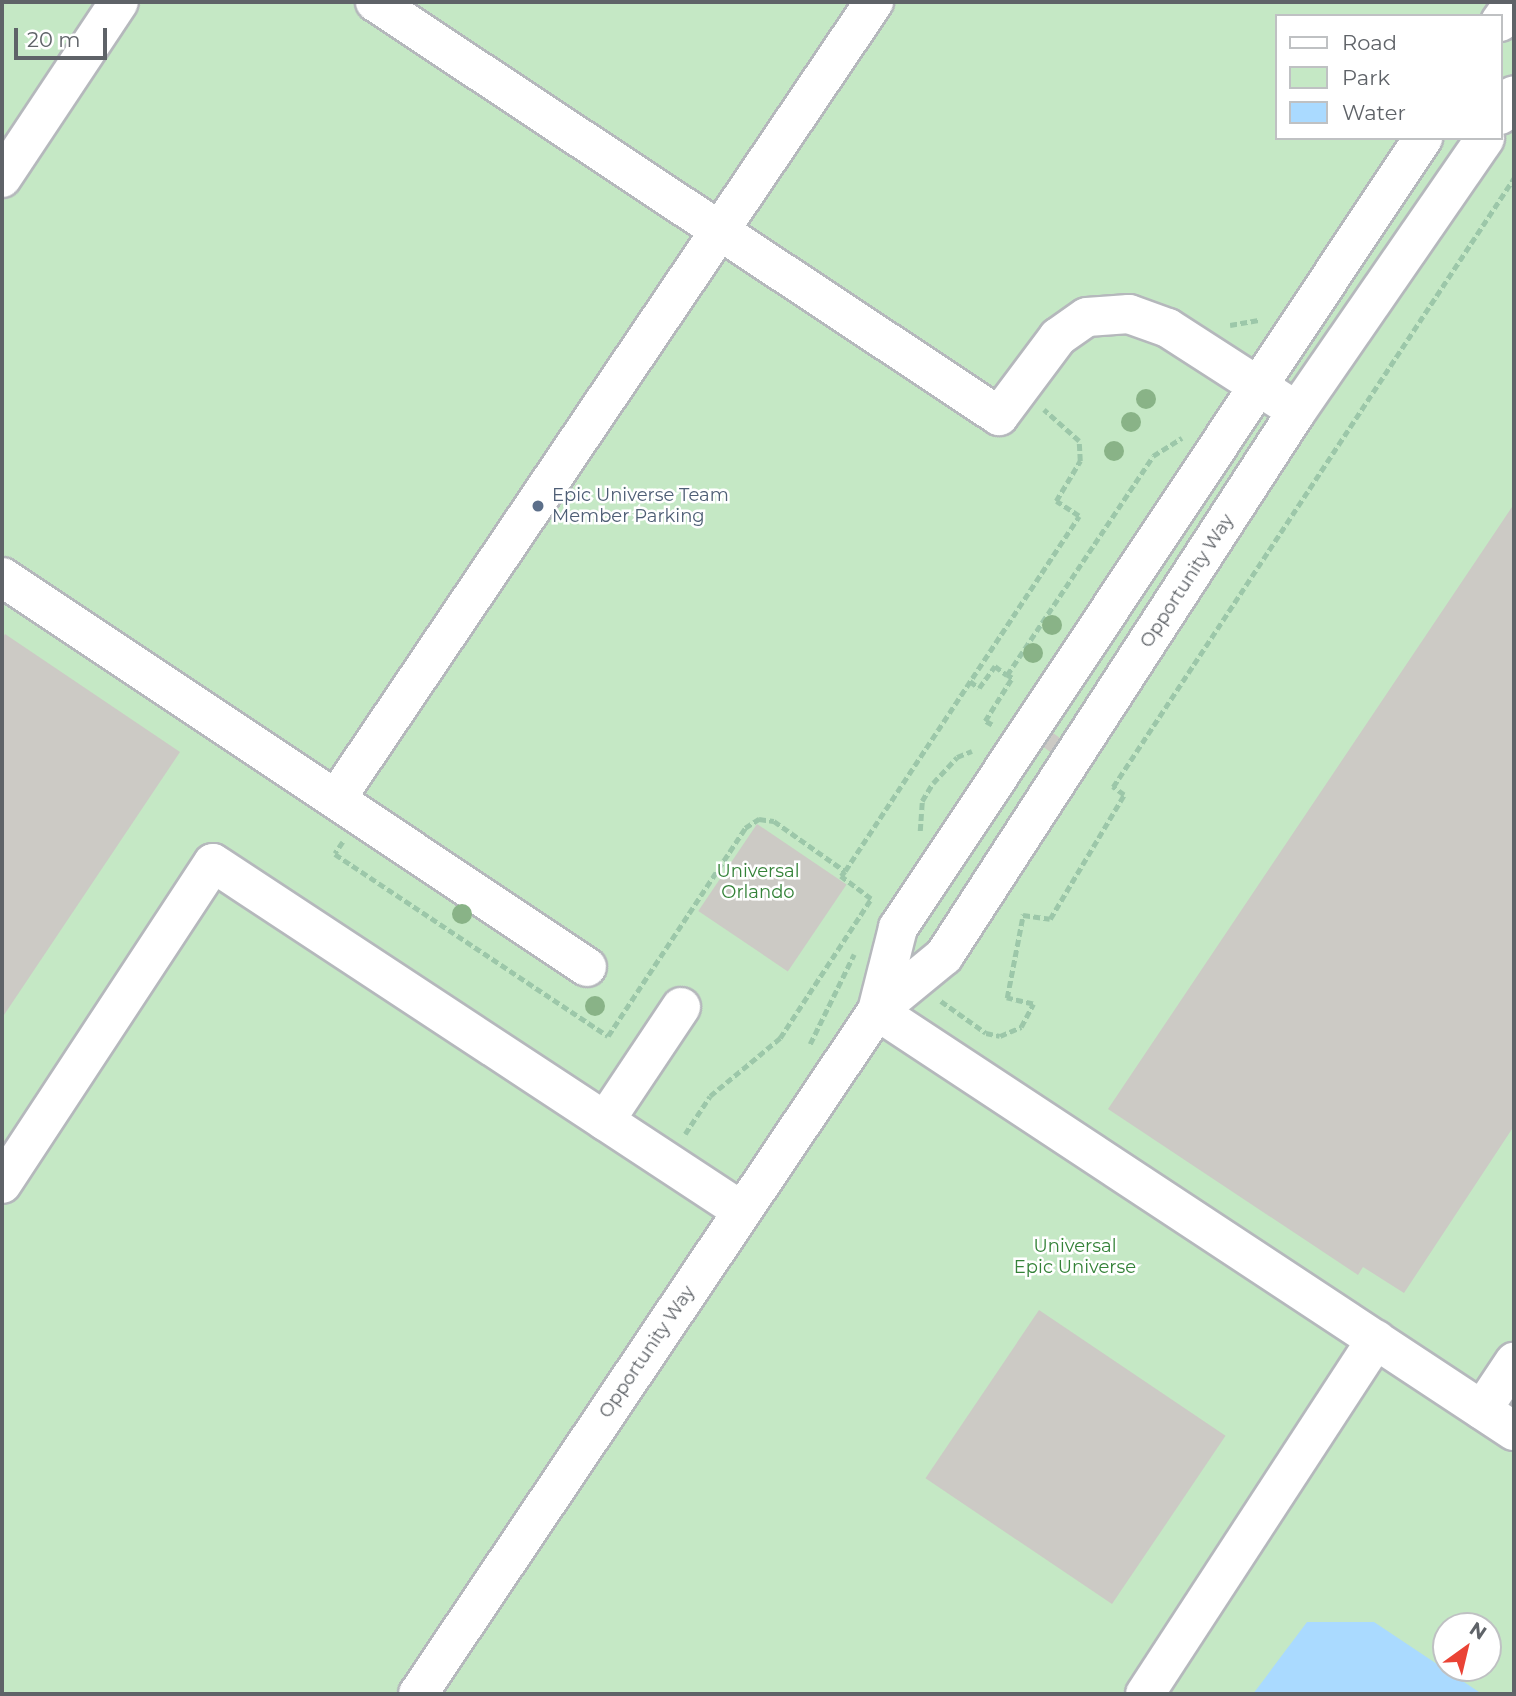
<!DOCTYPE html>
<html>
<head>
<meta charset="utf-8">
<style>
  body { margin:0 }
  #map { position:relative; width:1516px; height:1696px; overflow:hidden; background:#f1efe8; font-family:Montserrat,sans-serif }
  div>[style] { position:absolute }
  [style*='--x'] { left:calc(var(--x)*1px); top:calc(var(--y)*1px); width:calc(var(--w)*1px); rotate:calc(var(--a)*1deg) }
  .green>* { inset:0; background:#c5e8c5 }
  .water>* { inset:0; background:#aadaff }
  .building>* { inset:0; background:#cccac5; transform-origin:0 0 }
  .path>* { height:4.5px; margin-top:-2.25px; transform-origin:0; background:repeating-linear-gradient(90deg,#9cc7a9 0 7px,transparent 0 10.5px) }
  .roads { filter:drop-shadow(2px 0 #b5b8bc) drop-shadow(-2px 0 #b5b8bc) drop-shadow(0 2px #b5b8bc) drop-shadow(0 -2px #b5b8bc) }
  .minor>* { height:38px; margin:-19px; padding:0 19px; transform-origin:19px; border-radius:19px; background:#fff }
  .trees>* { width:20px; height:20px; margin:-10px; border-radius:50%; background:#89b387 }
  .dots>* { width:19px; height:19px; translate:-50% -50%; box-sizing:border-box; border:4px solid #fff; border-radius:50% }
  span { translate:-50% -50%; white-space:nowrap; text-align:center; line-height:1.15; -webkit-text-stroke:5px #fff; paint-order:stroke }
  .service-label { font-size:18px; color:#4e5e75 }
  .left { translate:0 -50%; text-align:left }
  .street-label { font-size:18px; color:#5f6368 }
  .park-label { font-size:18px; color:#348238 }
  .frame { position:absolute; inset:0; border:4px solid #5f6368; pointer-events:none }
  .legend { position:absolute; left:1275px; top:14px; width:228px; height:126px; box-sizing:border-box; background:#fff; border:2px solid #bfc1c3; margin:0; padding:9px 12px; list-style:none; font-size:21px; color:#5f6368 }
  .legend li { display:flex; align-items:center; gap:14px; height:35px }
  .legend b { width:35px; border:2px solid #bfc1c3 }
  .north { position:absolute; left:1432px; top:1612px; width:70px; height:70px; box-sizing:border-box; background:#fff; border:2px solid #bfc1c3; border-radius:50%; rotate:34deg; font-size:19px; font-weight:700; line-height:28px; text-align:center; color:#5f6368 }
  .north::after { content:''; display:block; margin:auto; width:24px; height:32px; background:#ea4335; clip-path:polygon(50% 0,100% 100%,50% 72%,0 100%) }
  .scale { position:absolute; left:14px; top:28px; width:93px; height:32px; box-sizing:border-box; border:4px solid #5f6368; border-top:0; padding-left:9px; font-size:21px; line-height:24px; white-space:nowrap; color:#5f6368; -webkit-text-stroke:5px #fff; paint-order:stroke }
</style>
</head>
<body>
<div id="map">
  <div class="green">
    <i style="clip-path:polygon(evenodd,2px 2px,1514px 2px,1514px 1694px,2px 1694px,2px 2px,1276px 16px,1500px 16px,1500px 138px,1276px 138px,1276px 16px,2px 2px,1446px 1626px,1488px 1626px,1488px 1668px,1446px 1668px,1446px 1626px)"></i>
  </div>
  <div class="water">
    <i style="clip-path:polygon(1307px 1622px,1374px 1622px,1482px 1694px,1253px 1694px)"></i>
  </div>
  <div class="building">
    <i style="clip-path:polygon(1514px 504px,1514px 1126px,1404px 1293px,1363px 1267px,1358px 1275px,1108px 1109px)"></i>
    <i style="clip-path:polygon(5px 634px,180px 752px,2px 1018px,2px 639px)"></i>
    <i style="left:1049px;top:730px;width:14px;height:17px;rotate:36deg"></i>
    <i style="left:757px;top:824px;width:108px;height:105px;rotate:34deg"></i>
    <i style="left:1039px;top:1310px;width:225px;height:203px;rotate:34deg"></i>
  </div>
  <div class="path">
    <i style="--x:1230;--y:325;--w:29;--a:-10"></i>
    <i style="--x:970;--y:681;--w:11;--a:38"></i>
    <i style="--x:979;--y:688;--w:27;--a:-54"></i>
    <i style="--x:995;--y:666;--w:15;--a:37"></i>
    <i style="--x:1007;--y:675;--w:263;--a:-56.3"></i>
    <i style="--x:1153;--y:456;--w:34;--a:-32"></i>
    <i style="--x:992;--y:725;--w:8;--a:-150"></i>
    <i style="--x:985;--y:721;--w:51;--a:-57.9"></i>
    <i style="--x:1012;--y:678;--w:6;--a:-149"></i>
    <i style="--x:920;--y:831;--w:30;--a:-86"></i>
    <i style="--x:922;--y:801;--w:21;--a:-59"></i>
    <i style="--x:933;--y:783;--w:35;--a:-47"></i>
    <i style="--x:957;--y:757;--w:16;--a:-22"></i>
    <i style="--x:343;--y:842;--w:14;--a:124"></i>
    <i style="--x:335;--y:854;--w:328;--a:33.7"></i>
    <i style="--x:608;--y:1036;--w:249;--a:-56.6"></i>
    <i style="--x:745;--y:828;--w:17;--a:-33"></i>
    <i style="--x:759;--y:819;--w:15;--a:8"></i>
    <i style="--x:774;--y:821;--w:87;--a:35.2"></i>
    <i style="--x:845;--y:871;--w:425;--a:-56.6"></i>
    <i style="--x:1079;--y:516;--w:27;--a:-147"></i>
    <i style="--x:1056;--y:501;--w:47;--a:-59"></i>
    <i style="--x:1080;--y:461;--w:20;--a:-93"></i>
    <i style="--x:1079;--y:441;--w:47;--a:-138.5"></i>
    <i style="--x:941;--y:1001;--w:55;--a:35.4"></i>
    <i style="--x:986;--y:1033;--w:14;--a:12"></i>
    <i style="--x:1000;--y:1036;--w:23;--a:-23"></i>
    <i style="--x:1021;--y:1027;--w:26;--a:-62"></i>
    <i style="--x:1033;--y:1004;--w:27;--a:-167"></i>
    <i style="--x:1007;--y:998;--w:85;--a:-79.1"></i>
    <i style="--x:1023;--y:915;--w:27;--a:8"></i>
    <i style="--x:1050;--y:919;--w:144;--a:-59.2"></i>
    <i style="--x:1124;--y:795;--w:14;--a:-144"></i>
    <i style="--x:1113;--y:787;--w:729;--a:-56.64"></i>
    <i style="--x:810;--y:1044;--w:100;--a:-63.9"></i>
    <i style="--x:685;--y:1134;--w:45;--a:-56.7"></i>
    <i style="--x:710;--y:1096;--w:91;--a:-39.6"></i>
    <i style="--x:780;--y:1038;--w:166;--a:-56.8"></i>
    <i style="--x:871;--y:899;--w:38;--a:-143"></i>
    <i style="--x:841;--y:876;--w:6;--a:-51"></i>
  </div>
  <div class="roads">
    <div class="minor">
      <i style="--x:375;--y:2;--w:749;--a:33.56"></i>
      <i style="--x:999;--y:416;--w:99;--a:-53.2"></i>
      <i style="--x:1058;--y:337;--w:35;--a:-35"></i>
      <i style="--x:1087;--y:317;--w:42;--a:-4.1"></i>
      <i style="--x:1129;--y:314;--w:41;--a:19.7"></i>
      <i style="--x:1168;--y:328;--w:153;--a:32.8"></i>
      <i style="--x:1500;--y:22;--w:24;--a:-55"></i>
      <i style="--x:1500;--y:115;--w:24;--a:-55"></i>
      <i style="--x:2;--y:178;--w:211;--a:-56.4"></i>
      <i style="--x:2;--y:577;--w:703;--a:33.69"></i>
      <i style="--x:336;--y:799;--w:962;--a:-55.98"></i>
      <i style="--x:877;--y:1011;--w:86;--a:-75.8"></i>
      <i style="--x:898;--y:928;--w:949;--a:-56.39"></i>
      <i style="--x:877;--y:1011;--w:763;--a:33.4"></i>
      <i style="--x:605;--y:1121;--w:137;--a:-56.3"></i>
      <i style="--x:2;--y:1184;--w:384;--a:-56.7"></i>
      <i style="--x:213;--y:863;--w:633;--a:33.34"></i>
      <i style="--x:1482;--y:1410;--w:58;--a:-56.3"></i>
      <i style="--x:418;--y:1694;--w:823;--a:-56.1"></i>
      <i style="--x:877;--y:1011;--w:87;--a:-39.4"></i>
      <i style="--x:944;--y:956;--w:649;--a:-57.07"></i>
      <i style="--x:1297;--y:411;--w:331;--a:-55.4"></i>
      <i style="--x:1145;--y:1694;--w:423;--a:-56.9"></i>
    </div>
  </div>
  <div class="trees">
    <i style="left:1146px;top:399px"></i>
    <i style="left:1131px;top:422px"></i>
    <i style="left:1114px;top:451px"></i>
    <i style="left:1052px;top:625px"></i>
    <i style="left:1033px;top:653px"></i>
    <i style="left:462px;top:914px"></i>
    <i style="left:595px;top:1006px"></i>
  </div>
  <div class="dots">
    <i style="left:538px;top:506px;background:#5c6f8a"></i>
  </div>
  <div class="service-label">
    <span class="left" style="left:552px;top:506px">Epic Universe Team<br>Member Parking</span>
  </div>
  <div class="street-label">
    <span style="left:1187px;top:581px;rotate:-57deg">Opportunity Way</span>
    <span style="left:647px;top:1352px;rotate:-56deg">Opportunity Way</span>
  </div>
  <div class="park-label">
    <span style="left:758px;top:882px">Universal<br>Orlando</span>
    <span style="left:1075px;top:1257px">Universal<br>Epic Universe</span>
  </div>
  <div class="frame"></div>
  <ul class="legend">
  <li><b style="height:9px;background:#fff"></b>Road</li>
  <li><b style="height:19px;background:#c5e8c5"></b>Park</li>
  <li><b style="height:19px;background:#aadaff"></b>Water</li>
  </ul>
  <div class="north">N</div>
  <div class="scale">20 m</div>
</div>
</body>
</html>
